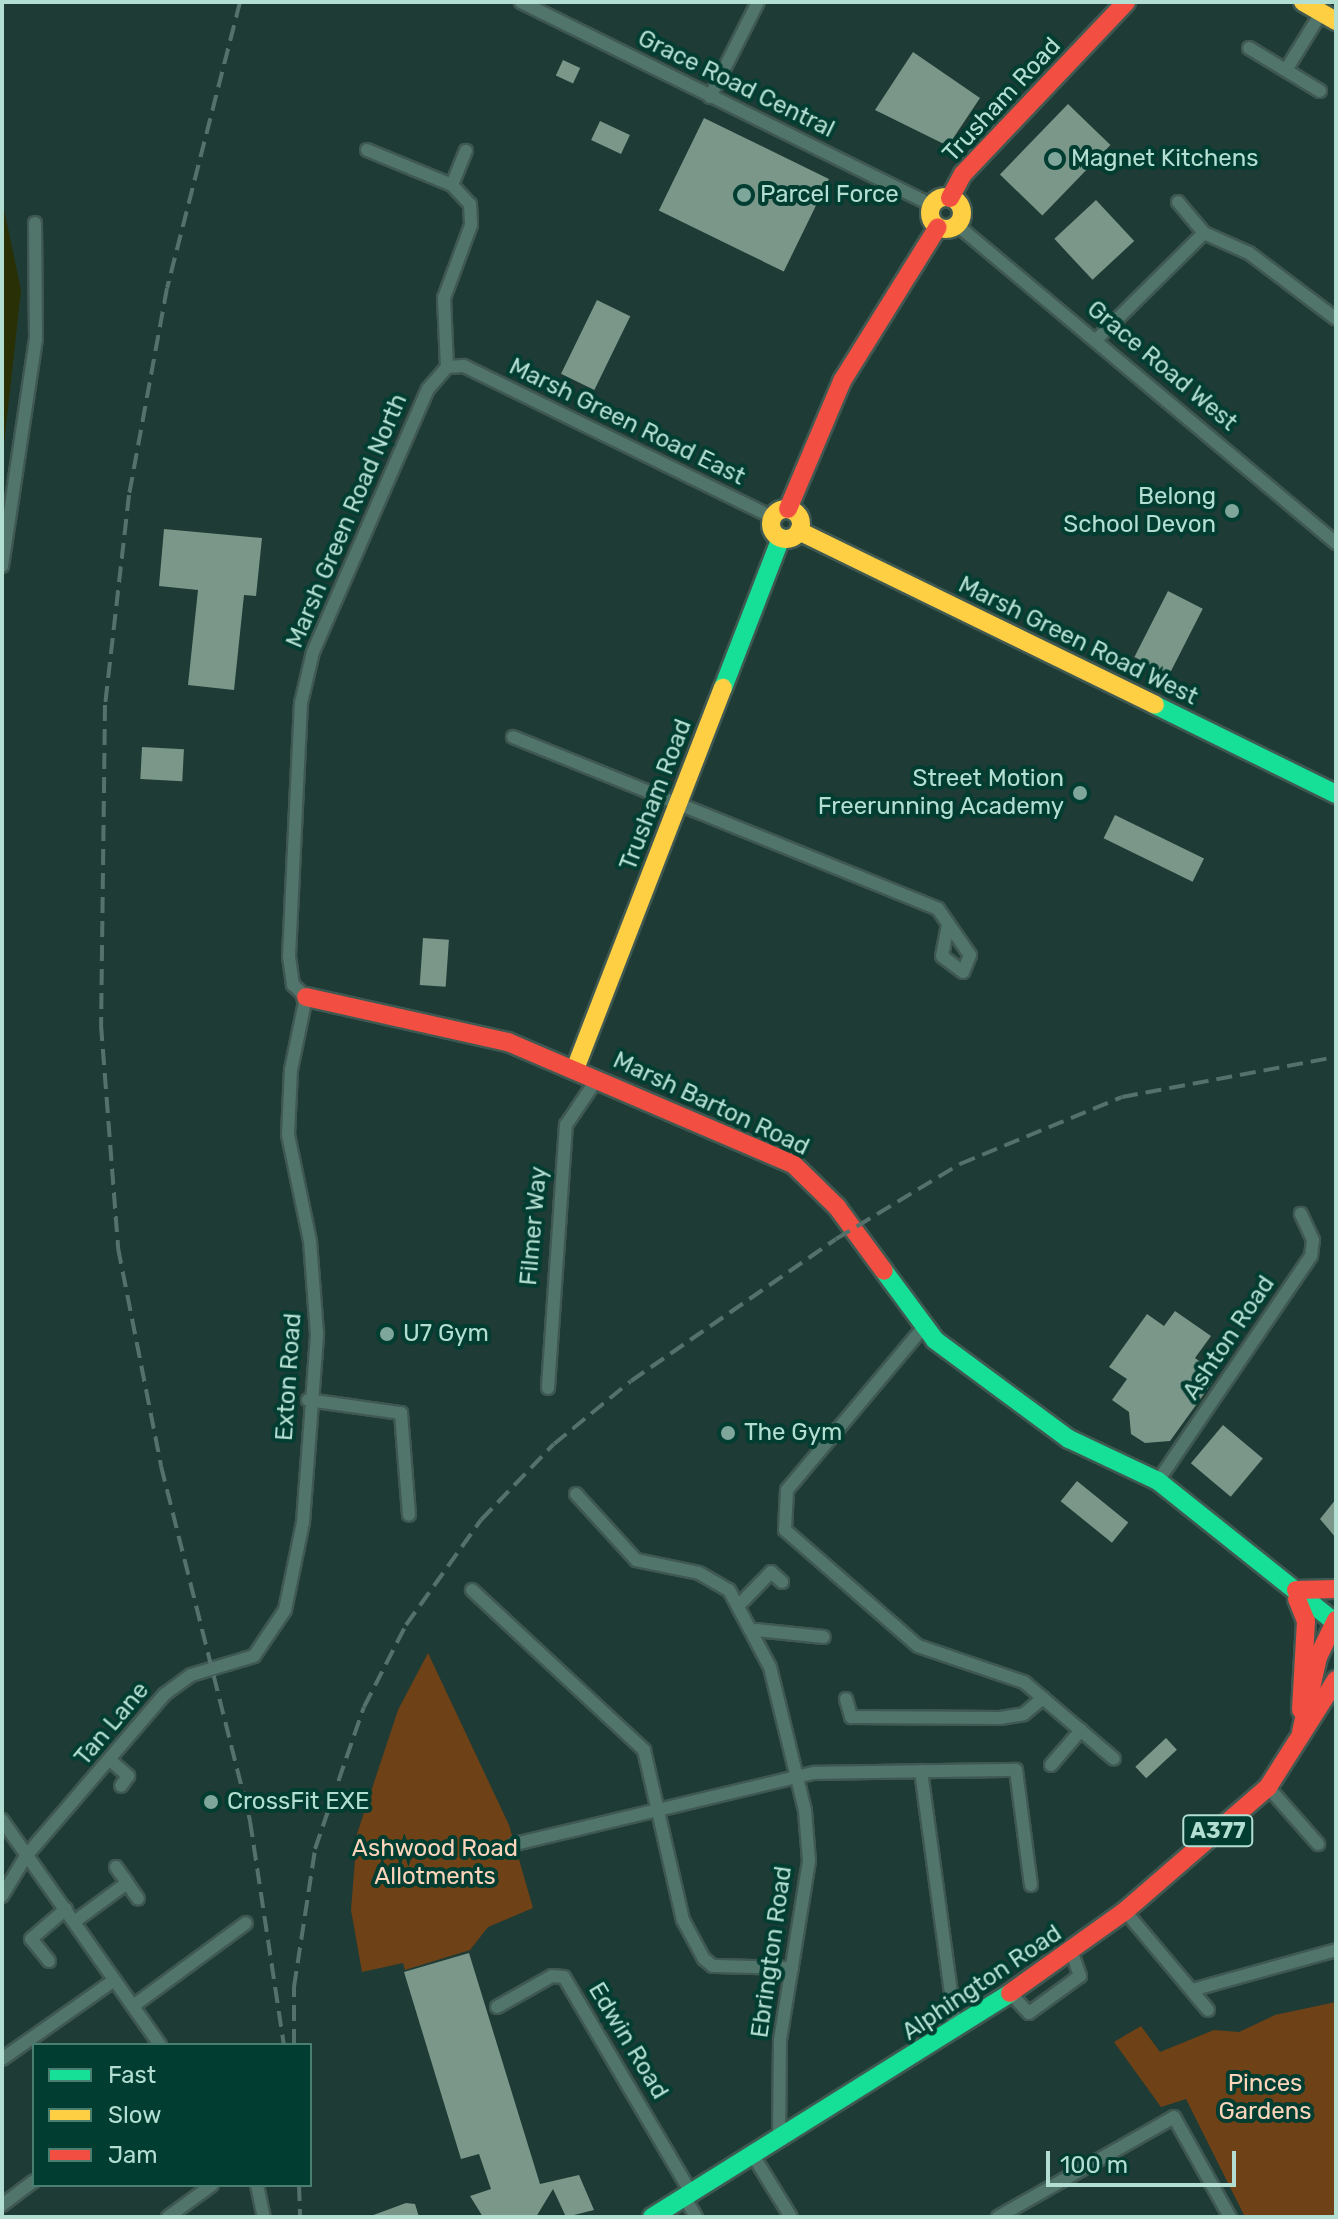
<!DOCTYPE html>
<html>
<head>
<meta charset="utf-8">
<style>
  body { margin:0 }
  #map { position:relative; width:1338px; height:2219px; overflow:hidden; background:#1f3b35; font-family:Rubik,sans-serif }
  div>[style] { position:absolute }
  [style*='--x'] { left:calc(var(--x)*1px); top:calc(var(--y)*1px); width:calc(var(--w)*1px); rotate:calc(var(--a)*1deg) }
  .green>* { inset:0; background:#6f4116 }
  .water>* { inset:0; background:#2a3005 }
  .ferry>* { height:2px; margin-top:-1px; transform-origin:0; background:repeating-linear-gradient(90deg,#cedb65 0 10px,transparent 0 18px) }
  .building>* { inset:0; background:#7a978a; transform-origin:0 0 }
  .roads { filter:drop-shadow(2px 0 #3f5851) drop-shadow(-2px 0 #3f5851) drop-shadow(0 2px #3f5851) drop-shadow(0 -2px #3f5851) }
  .street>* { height:12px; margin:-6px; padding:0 6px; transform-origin:6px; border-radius:6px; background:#51746b }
  .fast>* { height:18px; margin:-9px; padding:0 9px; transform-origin:9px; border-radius:9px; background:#16e098 }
  .slow>* { height:18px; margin:-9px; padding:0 9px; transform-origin:9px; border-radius:9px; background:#ffcf43 }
  .slow>.ring { margin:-9px; padding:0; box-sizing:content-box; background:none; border:18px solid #ffcf43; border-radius:50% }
  .jam>* { height:18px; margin:-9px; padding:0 9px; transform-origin:9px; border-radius:9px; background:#f24e42 }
  .rail>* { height:4px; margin-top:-2px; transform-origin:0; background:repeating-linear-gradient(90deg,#55716b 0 16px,transparent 0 24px) }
  .dots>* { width:22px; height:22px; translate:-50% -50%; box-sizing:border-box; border:4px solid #023d31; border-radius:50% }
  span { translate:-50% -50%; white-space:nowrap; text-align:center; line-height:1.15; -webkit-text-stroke:8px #023d31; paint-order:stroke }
  .shield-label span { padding:2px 6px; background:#023d31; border:2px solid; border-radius:6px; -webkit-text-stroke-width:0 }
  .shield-label { font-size:22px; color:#b3dfd2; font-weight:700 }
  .street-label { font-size:24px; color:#b3dfd2 }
  .poi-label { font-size:24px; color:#b3dfd2 }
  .left { translate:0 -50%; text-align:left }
  .right { translate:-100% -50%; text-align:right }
  .park-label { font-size:24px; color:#fcd4ba }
  .frame { position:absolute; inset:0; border:4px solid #b3dfd2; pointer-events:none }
  .legend { position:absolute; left:32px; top:2043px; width:280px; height:144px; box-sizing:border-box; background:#023d31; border:2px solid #497e71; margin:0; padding:10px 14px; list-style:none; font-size:24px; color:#b3dfd2 }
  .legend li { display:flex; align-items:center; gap:16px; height:40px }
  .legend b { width:40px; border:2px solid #497e71 }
  .scale { position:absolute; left:1046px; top:2151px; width:190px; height:36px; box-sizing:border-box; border:4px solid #b3dfd2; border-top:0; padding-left:10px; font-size:24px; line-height:28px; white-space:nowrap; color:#b3dfd2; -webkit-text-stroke:6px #023d31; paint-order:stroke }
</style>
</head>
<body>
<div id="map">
  <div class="green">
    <i style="clip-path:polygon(428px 1653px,509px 1825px,533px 1908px,488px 1927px,470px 1950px,405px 1970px,403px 1963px,362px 1972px,351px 1910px,357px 1834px,398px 1710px)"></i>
    <i style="clip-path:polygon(1336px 2002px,1336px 2217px,1245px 2217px,1186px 2099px,1161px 2107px,1114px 2042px,1141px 2026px,1160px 2052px,1214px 2030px,1239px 2032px,1275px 2015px)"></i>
  </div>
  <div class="water">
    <i style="clip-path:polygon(2px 200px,21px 290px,2px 463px)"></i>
  </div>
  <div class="ferry">
    <i style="--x:2;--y:294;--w:24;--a:90"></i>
  </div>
  <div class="building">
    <i style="clip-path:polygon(913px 52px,980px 98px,948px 146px,875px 110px)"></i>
    <i style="left:563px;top:60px;width:19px;height:17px;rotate:25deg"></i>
    <i style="left:1068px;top:104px;width:59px;height:98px;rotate:44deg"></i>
    <i style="left:704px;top:118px;width:139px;height:103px;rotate:26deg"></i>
    <i style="left:600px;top:121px;width:33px;height:21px;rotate:25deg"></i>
    <i style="left:1096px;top:200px;width:56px;height:57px;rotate:47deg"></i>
    <i style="left:597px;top:300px;width:37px;height:82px;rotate:26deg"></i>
    <i style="clip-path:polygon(164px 529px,262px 538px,256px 596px,244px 595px,234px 690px,188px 685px,198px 590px,159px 586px)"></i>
    <i style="left:1168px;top:591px;width:39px;height:74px;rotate:27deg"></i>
    <i style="left:142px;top:747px;width:42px;height:32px;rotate:3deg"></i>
    <i style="left:1115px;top:815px;width:99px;height:26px;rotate:26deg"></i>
    <i style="left:423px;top:938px;width:26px;height:47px;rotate:4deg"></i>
    <i style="clip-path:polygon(1175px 1311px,1211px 1336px,1195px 1358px,1210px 1369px,1204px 1377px,1212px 1383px,1170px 1441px,1145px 1443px,1131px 1434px,1129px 1412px,1112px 1400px,1127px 1379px,1109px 1367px,1147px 1314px,1164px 1326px)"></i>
    <i style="left:1223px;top:1425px;width:52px;height:50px;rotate:40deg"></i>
    <i style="left:1077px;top:1481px;width:66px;height:26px;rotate:39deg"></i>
    <i style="clip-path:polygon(1336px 1499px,1336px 1538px,1320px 1519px)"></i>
    <i style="left:1166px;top:1738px;width:16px;height:42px;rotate:47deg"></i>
    <i style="clip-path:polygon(469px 1953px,540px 2184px,579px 2175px,594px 2210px,566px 2217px,553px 2189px,536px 2217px,483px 2217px,470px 2196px,491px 2189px,479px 2154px,461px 2159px,404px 1972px)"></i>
    <i style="clip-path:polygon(406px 2203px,415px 2204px,419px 2217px,368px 2217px)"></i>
  </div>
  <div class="roads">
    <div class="street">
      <i style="--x:521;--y:2;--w:458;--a:26.3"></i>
      <i style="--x:1249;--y:48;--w:83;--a:31.2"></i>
      <i style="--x:1286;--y:70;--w:67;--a:-58.4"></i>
      <i style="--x:710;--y:97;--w:106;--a:-63.2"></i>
      <i style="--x:367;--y:150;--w:92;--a:22.4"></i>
      <i style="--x:452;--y:185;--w:26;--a:47"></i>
      <i style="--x:470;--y:204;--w:21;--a:87"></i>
      <i style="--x:471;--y:225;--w:78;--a:110.3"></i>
      <i style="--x:444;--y:298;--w:69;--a:87.5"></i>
      <i style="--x:452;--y:185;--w:37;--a:-68"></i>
      <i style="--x:1178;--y:202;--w:40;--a:50"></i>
      <i style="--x:957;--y:225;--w:495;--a:40"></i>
      <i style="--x:1096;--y:340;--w:152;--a:-44.7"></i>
      <i style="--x:1204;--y:233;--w:49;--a:24"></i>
      <i style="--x:1249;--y:253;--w:108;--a:37.1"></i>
      <i style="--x:2;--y:566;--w:231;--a:-81.5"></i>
      <i style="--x:36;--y:338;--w:115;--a:-90.5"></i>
      <i style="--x:513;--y:737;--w:458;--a:22"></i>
      <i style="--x:938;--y:909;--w:56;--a:55.2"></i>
      <i style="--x:970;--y:955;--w:18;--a:112"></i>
      <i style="--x:963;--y:972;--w:26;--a:-143"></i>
      <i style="--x:942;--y:956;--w:33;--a:-79"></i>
      <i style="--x:922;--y:1329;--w:210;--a:130"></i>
      <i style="--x:787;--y:1490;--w:40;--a:92.9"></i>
      <i style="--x:785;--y:1530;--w:176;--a:41.1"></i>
      <i style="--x:918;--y:1646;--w:112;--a:18.8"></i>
      <i style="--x:1024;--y:1682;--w:118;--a:40.5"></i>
      <i style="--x:548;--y:1388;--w:264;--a:-86.1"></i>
      <i style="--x:566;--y:1125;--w:55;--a:-56"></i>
      <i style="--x:308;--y:1400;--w:94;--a:8"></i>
      <i style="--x:401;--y:1413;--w:102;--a:85.5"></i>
      <i style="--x:1158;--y:1481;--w:272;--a:-55.8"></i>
      <i style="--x:1311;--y:1256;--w:16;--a:-83"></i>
      <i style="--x:1313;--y:1240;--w:29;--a:-115"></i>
      <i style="--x:576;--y:1494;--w:89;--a:47.7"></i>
      <i style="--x:636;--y:1560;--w:64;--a:11.7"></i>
      <i style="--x:699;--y:1573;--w:34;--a:30"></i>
      <i style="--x:729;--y:1590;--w:87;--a:62"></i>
      <i style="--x:770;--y:1667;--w:148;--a:76.3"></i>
      <i style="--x:805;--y:1811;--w:50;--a:85.4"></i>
      <i style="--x:809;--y:1861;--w:182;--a:99.2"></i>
      <i style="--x:780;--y:2041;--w:100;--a:90.6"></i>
      <i style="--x:472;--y:1590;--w:235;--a:42.9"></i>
      <i style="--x:644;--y:1750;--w:174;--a:77.1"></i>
      <i style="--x:683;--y:1920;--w:44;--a:61.7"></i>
      <i style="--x:704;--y:1959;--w:11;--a:38"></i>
      <i style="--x:713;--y:1966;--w:79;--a:1.5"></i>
      <i style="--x:741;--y:1603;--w:43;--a:-45.9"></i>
      <i style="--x:771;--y:1572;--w:15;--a:42"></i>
      <i style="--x:756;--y:1630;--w:68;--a:5.9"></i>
      <i style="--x:846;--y:1699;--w:19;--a:74"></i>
      <i style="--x:851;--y:1717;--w:149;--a:0.4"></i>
      <i style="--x:1000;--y:1718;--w:24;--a:-9"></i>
      <i style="--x:1024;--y:1714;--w:25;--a:-40"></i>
      <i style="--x:111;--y:1761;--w:23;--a:41"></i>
      <i style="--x:128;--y:1776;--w:12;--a:125"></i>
      <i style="--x:1051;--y:1765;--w:46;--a:-49.4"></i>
      <i style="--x:921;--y:1771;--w:262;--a:82.3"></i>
      <i style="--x:1268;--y:1787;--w:76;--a:48.7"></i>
      <i style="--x:2;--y:1820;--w:275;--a:54.9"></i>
      <i style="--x:515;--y:1844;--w:307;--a:-13.4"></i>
      <i style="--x:814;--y:1773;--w:202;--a:-0.9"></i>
      <i style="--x:1016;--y:1770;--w:116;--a:82.6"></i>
      <i style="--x:116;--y:1867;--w:19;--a:55"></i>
      <i style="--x:2;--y:1896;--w:47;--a:-59"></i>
      <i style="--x:26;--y:1856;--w:213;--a:-49.4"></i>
      <i style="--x:165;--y:1694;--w:32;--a:-36"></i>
      <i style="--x:191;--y:1675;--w:66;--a:-16.8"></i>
      <i style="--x:254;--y:1656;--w:55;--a:-56"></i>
      <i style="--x:285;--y:1610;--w:90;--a:-78.4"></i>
      <i style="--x:303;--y:1522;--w:189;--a:-85.7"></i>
      <i style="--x:317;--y:1334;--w:93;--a:-94.3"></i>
      <i style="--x:310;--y:1241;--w:108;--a:-101.7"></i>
      <i style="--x:288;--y:1135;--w:65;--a:-87.4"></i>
      <i style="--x:291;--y:1070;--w:75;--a:-78.4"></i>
      <i style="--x:306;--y:997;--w:18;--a:-137"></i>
      <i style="--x:293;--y:985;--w:29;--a:-98"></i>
      <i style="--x:289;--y:956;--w:253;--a:-87.3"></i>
      <i style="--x:301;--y:703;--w:52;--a:-76.8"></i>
      <i style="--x:313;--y:652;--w:287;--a:-66.4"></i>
      <i style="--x:428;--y:389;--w:29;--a:-49"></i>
      <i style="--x:447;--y:367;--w:17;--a:-3"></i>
      <i style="--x:464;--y:366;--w:343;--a:26.1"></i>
      <i style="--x:1125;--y:1911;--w:129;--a:50"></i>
      <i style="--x:74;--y:1922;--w:66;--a:-36.3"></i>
      <i style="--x:127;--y:1883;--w:19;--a:55"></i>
      <i style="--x:49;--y:1961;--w:28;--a:-129"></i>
      <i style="--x:31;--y:1939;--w:46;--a:-40.6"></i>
      <i style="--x:1192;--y:1990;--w:149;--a:-15.5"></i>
      <i style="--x:1011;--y:1994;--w:26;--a:47"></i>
      <i style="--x:1029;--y:2013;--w:63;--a:-36"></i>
      <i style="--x:1080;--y:1976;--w:24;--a:-109"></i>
      <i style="--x:133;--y:2006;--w:140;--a:-36.3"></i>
      <i style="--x:497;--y:2007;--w:63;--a:-29.4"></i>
      <i style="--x:552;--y:1976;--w:12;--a:5"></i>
      <i style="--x:564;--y:1977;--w:252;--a:59.5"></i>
      <i style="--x:2;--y:2059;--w:136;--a:-35.1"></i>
      <i style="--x:754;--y:2157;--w:70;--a:58.3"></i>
      <i style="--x:257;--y:2185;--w:33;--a:78"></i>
      <i style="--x:685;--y:2198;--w:22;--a:60"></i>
      <i style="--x:2;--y:2205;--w:40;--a:-37"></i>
      <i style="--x:168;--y:2217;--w:54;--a:-36"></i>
      <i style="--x:998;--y:2217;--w:202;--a:-29.6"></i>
      <i style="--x:1174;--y:2117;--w:115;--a:60.8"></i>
    </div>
    <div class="fast">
      <i style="--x:723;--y:688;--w:161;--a:-68.9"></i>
      <i style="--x:1155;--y:705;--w:202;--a:26.2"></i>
      <i style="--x:884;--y:1271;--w:86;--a:53.5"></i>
      <i style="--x:935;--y:1340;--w:167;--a:36.5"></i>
      <i style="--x:1069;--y:1439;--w:98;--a:25.3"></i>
      <i style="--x:1158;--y:1481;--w:228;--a:38.6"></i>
      <i style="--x:652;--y:2217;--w:422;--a:-32"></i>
    </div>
    <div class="slow">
      <i style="--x:1303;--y:2;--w:38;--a:30"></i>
      <i class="ring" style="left:930px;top:197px;width:14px;height:14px"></i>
      <i class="ring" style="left:771px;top:509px;width:12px;height:12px"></i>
      <i style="--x:799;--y:531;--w:396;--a:26"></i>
      <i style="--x:575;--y:1069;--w:409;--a:-68.8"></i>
    </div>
    <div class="jam">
      <i style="--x:950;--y:198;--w:27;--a:-62"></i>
      <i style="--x:963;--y:174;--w:237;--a:-46.5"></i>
      <i style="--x:788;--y:509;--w:139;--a:-67.1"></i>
      <i style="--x:842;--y:381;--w:181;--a:-58.1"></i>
      <i style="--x:306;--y:997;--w:207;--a:12.6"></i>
      <i style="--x:508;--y:1042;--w:310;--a:23.2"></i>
      <i style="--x:793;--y:1164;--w:62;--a:44.3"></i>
      <i style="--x:837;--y:1207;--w:79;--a:53.7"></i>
      <i style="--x:1296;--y:1590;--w:40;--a:-1.4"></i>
      <i style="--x:1297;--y:1599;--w:24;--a:68"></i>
      <i style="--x:1306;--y:1621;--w:89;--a:93.2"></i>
      <i style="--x:1301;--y:1732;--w:77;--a:-77.2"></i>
      <i style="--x:1318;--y:1657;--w:41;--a:-64.1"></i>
      <i style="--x:1010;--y:1993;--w:141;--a:-35.5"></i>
      <i style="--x:1125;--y:1911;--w:189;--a:-40.9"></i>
      <i style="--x:1268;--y:1787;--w:127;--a:-57.6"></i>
    </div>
  </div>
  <div class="rail">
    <i style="--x:240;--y:2;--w:295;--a:104.3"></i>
    <i style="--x:167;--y:288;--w:210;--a:100.4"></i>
    <i style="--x:129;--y:495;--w:211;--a:96.5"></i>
    <i style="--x:105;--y:705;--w:320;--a:90.7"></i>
    <i style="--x:101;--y:1025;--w:224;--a:85.6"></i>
    <i style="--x:118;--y:1248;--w:222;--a:78.8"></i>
    <i style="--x:161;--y:1466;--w:366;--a:75.9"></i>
    <i style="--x:250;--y:1821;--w:227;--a:81.4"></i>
    <i style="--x:294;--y:2045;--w:58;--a:-90"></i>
    <i style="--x:294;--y:1987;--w:140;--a:-81.3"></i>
    <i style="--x:315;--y:1849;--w:150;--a:-71"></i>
    <i style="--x:364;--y:1707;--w:92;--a:-62.9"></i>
    <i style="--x:406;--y:1625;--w:129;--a:-54.5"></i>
    <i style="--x:481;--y:1520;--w:105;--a:-46.2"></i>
    <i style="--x:554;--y:1444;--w:99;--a:-39.3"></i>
    <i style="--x:631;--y:1381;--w:249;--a:-34.7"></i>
    <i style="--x:836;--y:1239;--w:145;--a:-31.2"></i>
    <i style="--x:960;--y:1164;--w:175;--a:-22.5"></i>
    <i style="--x:1122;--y:1097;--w:218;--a:-10.6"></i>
    <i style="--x:299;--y:2185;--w:32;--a:88"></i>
  </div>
  <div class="dots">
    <i style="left:1055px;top:159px;background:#7fa69b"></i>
    <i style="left:744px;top:195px;background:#7fa69b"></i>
    <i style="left:1232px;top:511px;background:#7fa69b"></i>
    <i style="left:1080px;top:793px;background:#7fa69b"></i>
    <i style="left:387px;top:1334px;background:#7fa69b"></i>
    <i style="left:728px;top:1433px;background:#7fa69b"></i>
    <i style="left:211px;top:1802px;background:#7fa69b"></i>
  </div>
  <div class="shield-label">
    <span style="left:1218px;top:1831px">A377</span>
  </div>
  <div class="street-label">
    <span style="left:736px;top:84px;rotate:26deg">Grace Road Central</span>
    <span style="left:1002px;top:100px;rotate:-47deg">Trusham Road</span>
    <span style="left:1162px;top:366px;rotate:40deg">Grace Road West</span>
    <span style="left:627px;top:422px;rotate:26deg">Marsh Green Road East</span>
    <span style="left:347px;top:521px;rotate:-67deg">Marsh Green Road North</span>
    <span style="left:1078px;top:641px;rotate:26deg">Marsh Green Road West</span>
    <span style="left:656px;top:795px;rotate:-69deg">Trusham Road</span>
    <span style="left:711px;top:1104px;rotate:25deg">Marsh Barton Road</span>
    <span style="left:534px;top:1226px;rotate:-85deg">Filmer Way</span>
    <span style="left:1229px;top:1338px;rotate:-56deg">Ashton Road</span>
    <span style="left:289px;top:1377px;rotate:-86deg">Exton Road</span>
    <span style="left:112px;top:1724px;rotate:-50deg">Tan Lane</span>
    <span style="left:772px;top:1952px;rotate:-82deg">Ebrington Road</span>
    <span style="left:982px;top:1983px;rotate:-34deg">Alphington Road</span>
    <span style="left:628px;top:2041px;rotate:59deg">Edwin Road</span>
  </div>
  <div class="poi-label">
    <span class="left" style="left:1071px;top:159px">Magnet Kitchens</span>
    <span class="left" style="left:760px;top:195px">Parcel Force</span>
    <span class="right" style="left:1216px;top:511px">Belong<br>School Devon</span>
    <span class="right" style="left:1064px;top:793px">Street Motion<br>Freerunning Academy</span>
    <span class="left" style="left:403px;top:1334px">U7 Gym</span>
    <span class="left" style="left:744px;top:1433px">The Gym</span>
    <span class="left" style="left:227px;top:1802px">CrossFit EXE</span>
  </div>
  <div class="park-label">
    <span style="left:435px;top:1863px">Ashwood Road<br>Allotments</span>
    <span style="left:1265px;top:2098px">Pinces<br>Gardens</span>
  </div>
  <div class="frame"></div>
  <ul class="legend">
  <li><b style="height:10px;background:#16e098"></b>Fast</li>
  <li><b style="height:10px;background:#ffcf43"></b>Slow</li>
  <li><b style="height:10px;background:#f24e42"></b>Jam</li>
  </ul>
  <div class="scale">100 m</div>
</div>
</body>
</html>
